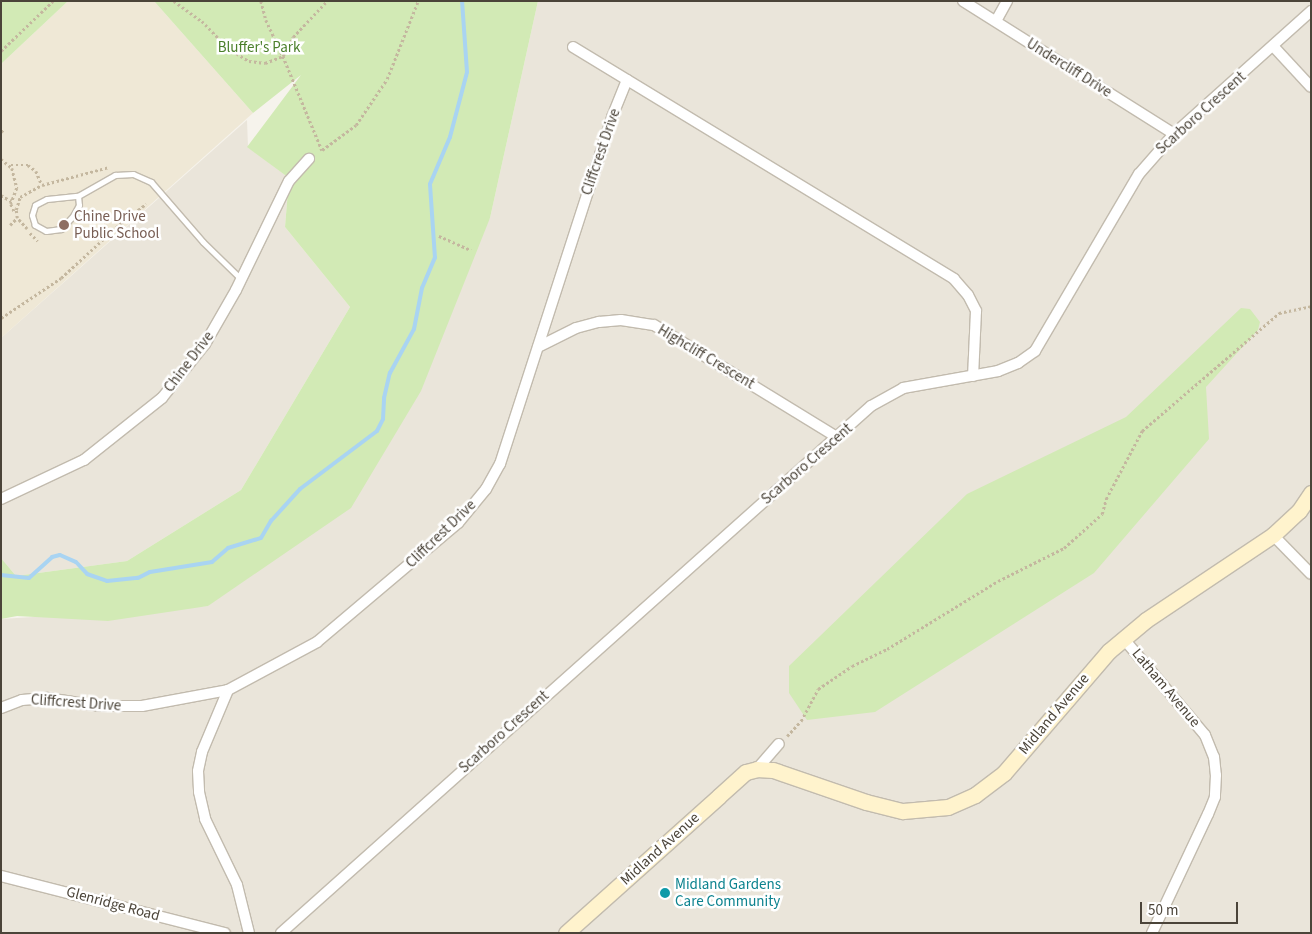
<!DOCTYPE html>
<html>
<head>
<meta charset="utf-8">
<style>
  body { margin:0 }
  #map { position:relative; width:1312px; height:934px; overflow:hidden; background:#f6f3ec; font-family:"Source Sans 3",sans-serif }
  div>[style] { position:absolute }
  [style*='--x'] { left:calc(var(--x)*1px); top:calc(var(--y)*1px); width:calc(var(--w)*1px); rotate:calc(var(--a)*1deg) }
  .residential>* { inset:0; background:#eae5da }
  .education>* { inset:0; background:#efe8d6 }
  .green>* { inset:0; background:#d2eab5 }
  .stream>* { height:4px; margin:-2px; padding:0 2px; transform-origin:2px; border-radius:2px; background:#a9d4f2 }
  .path>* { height:2.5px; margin-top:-1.25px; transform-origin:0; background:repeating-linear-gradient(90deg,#c4b79f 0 2.5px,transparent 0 5px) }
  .roads { filter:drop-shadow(1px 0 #c2bbae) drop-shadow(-1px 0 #c2bbae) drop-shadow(0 1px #c2bbae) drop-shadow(0 -1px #c2bbae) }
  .lane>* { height:5px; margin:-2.5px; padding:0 2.5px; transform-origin:2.5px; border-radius:2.5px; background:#fff }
  .street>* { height:10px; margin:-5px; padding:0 5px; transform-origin:5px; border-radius:5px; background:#fff }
  .secondary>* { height:15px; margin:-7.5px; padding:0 7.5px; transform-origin:7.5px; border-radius:7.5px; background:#fff3cd }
  .dots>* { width:14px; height:14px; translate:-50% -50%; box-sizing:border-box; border:2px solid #fff; border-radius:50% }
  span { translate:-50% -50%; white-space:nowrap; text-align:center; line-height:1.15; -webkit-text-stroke:5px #fff; paint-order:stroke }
  .park-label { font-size:15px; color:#4a7f2a }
  .street-label { font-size:15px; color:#4b4439 }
  .education-label { font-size:15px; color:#785e54 }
  .left { translate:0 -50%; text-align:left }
  .culture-label { font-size:15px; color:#0d838f }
  .frame { position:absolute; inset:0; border:2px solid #4b4439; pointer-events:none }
  .scale { position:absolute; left:1140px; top:902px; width:98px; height:22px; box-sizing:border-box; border:2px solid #4b4439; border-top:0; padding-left:6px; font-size:15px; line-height:18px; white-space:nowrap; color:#4b4439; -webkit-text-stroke:4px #fff; paint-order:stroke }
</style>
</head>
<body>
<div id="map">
  <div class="residential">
    <i style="clip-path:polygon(538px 1px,1311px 1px,1311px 933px,1px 933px,1px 619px,208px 606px,490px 218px)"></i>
    <i style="clip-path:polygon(247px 120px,248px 147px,289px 178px,285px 227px,350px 307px,241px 490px,127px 561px,16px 576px,1px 558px,1px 338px)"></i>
  </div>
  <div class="education">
    <i style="clip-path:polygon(68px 1px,154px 1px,253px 113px,1px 338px,1px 64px)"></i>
  </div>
  <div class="green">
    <i style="clip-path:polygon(1px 1px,68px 1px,1px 64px)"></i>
    <i style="clip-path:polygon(154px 1px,538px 1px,490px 218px,421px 391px,351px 508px,208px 606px,108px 621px,17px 616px,1px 619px,1px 558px,16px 576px,127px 561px,241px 490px,350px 307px,285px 227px,289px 178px,247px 147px,301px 75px,253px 113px)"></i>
    <i style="clip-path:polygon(1241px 308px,1250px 309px,1260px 322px,1258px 330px,1206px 387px,1209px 439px,1094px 573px,875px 712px,807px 720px,789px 693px,789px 666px,967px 494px,1126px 417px)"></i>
  </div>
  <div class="stream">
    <i style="--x:1;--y:575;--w:28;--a:6"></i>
    <i style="--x:29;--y:578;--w:31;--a:-42"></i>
    <i style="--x:52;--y:557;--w:8;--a:-14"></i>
    <i style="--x:60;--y:555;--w:17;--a:24"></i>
    <i style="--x:76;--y:562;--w:16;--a:47"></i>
    <i style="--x:87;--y:574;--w:21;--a:19"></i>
    <i style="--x:107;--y:581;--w:31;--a:-6"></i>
    <i style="--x:138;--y:578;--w:13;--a:-27"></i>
    <i style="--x:150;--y:572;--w:63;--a:-9.2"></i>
    <i style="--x:212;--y:562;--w:21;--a:-41"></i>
    <i style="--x:228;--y:548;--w:34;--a:-17"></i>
    <i style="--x:261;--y:538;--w:20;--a:-60"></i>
    <i style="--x:271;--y:521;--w:43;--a:-47.8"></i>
    <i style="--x:300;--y:489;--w:96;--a:-37"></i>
    <i style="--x:377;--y:431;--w:13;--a:-63"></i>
    <i style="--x:383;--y:419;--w:21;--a:-87"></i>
    <i style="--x:384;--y:398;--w:26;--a:-77"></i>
    <i style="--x:390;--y:373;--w:50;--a:-61.4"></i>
    <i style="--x:414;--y:329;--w:42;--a:-79"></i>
    <i style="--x:422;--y:288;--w:33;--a:-67"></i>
    <i style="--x:435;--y:258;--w:74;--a:-93.9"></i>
    <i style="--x:430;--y:184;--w:51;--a:-66.9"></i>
    <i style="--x:450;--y:137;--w:67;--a:-75.3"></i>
    <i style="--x:467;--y:72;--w:71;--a:-94"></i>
  </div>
  <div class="path">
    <i style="--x:174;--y:1;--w:34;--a:36"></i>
    <i style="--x:202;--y:21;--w:37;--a:46"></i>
    <i style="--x:228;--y:48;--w:25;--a:32"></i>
    <i style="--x:249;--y:61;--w:16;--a:7"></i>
    <i style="--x:265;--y:63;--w:19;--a:-21"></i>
    <i style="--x:283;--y:56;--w:102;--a:67.5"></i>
    <i style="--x:261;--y:1;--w:20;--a:75"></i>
    <i style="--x:266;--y:20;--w:40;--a:65"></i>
    <i style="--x:1;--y:51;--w:72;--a:-43.9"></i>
    <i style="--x:283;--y:56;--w:21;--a:-62"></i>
    <i style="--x:293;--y:37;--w:50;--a:-46.6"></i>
    <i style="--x:1;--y:132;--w:3;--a:-45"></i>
    <i style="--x:322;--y:150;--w:42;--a:-36.3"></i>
    <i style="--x:356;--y:125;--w:55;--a:-56"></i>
    <i style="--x:387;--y:79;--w:84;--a:-68.3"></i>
    <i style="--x:1;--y:159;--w:14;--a:39"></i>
    <i style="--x:12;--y:168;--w:21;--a:76"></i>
    <i style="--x:17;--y:188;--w:17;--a:111"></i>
    <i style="--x:11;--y:204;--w:10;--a:66"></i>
    <i style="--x:11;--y:165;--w:17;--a:0"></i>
    <i style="--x:28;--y:165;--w:10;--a:37"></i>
    <i style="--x:36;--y:171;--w:15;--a:67"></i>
    <i style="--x:1;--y:195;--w:12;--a:31"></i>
    <i style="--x:10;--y:225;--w:10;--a:-45"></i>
    <i style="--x:27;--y:229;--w:15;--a:-132"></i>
    <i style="--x:17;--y:218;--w:8;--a:-97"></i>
    <i style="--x:16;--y:210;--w:14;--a:-73"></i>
    <i style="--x:20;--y:197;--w:25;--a:-29"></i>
    <i style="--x:42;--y:185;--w:69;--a:-15"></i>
    <i style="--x:30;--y:233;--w:11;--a:45"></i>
    <i style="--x:439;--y:236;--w:35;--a:24"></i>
    <i style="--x:1;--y:318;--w:72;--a:-33.7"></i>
    <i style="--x:61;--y:278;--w:83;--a:-42.6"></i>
    <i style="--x:122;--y:222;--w:30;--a:-37"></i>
    <i style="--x:787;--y:736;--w:21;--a:-47"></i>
    <i style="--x:801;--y:721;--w:36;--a:-62"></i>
    <i style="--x:818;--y:689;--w:41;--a:-34.1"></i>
    <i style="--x:852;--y:666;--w:39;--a:-26"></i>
    <i style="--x:887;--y:649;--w:130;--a:-31.5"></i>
    <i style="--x:998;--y:581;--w:74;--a:-26.6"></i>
    <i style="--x:1064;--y:548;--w:51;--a:-41.8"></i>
    <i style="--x:1102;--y:514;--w:16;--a:-75"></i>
    <i style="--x:1106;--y:499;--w:77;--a:-62.1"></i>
    <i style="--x:1142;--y:431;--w:181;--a:-40.7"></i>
    <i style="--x:1279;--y:313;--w:33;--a:-12"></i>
  </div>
  <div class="roads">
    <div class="lane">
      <i style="--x:78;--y:196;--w:9;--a:84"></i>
      <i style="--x:79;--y:205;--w:13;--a:119"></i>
      <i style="--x:73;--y:216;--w:18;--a:133"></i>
      <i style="--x:61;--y:229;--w:15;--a:172"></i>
      <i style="--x:46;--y:231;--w:13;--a:-151"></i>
      <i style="--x:35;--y:225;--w:10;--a:-107"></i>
      <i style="--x:32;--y:215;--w:10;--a:-73"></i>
      <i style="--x:35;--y:205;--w:13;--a:-27"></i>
      <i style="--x:47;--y:199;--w:31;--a:-6"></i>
      <i style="--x:78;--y:196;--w:43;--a:-29.6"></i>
      <i style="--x:115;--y:175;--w:18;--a:-3"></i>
      <i style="--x:133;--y:174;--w:20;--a:24"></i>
      <i style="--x:151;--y:182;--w:79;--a:49.1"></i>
      <i style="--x:203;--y:242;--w:53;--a:44.2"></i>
    </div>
    <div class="street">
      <i style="--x:963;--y:1;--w:249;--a:32.2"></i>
      <i style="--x:996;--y:21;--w:23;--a:-61"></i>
      <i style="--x:573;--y:47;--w:446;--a:31.3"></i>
      <i style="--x:954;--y:279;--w:21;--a:49"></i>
      <i style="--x:968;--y:295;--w:18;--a:63"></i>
      <i style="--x:976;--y:311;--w:65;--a:92.6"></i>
      <i style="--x:1274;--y:47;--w:54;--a:47.2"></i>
      <i style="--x:538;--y:347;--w:42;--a:-26.6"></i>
      <i style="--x:576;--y:328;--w:24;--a:-15"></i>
      <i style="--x:599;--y:322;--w:22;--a:-5"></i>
      <i style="--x:621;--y:320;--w:33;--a:9"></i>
      <i style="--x:654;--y:325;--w:215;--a:31.5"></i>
      <i style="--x:1;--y:499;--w:92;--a:-25.2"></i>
      <i style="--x:84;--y:460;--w:100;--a:-38.5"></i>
      <i style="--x:162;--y:398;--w:69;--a:-51.5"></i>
      <i style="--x:205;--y:344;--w:62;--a:-60.1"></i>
      <i style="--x:236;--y:290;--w:121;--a:-64.1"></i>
      <i style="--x:289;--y:181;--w:30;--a:-48"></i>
      <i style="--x:1273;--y:535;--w:54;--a:45.7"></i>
      <i style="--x:1123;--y:638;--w:127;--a:49.8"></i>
      <i style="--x:1205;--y:735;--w:24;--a:68"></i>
      <i style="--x:1214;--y:757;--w:18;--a:84"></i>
      <i style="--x:1216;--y:775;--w:22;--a:93"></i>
      <i style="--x:1215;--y:797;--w:18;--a:112"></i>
      <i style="--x:1208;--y:814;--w:132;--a:115.2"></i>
      <i style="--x:228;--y:690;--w:67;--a:112.8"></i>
      <i style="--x:202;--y:752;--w:19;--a:102"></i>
      <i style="--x:198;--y:771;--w:21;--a:87"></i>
      <i style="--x:199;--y:792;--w:28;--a:77"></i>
      <i style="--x:205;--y:819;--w:73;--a:64.1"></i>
      <i style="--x:237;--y:885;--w:49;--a:76"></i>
      <i style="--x:1;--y:708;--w:22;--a:-21"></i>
      <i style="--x:22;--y:700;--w:25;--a:-5"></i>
      <i style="--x:47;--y:698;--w:54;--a:8.6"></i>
      <i style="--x:100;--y:706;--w:42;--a:0"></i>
      <i style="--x:142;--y:706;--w:87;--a:-10.5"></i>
      <i style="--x:228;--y:690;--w:101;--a:-28.3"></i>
      <i style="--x:317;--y:642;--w:185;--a:-40.2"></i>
      <i style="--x:458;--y:523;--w:44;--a:-50.5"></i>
      <i style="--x:486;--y:489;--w:29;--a:-61"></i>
      <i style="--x:500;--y:464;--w:365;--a:-72.1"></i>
      <i style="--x:612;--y:117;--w:40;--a:-68"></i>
      <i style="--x:757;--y:769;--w:33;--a:-49"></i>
      <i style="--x:1;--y:876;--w:231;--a:14.3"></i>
      <i style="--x:281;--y:933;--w:791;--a:-41.77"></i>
      <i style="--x:871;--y:406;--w:37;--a:-29"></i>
      <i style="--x:903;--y:388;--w:97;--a:-10.1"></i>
      <i style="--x:998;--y:371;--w:22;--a:-22"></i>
      <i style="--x:1018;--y:363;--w:21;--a:-35"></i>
      <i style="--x:1035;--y:351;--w:205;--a:-59.6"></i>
      <i style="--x:1139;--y:174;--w:53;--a:-48.8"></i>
      <i style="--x:1174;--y:134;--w:184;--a:-41.9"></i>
    </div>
    <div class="secondary">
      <i style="--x:566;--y:933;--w:205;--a:-41.8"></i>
      <i style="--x:719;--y:796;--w:36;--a:-42"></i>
      <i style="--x:746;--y:772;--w:11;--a:-15"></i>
      <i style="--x:757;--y:769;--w:16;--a:4"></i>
      <i style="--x:773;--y:770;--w:98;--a:19"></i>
      <i style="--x:866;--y:802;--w:38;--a:14"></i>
      <i style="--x:903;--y:811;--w:45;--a:-5.1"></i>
      <i style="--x:948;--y:807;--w:30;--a:-24"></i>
      <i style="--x:975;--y:795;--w:36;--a:-37"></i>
      <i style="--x:1004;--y:773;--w:161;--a:-49.3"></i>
      <i style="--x:1109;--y:651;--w:48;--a:-40"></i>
      <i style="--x:1146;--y:620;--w:153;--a:-33.8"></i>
      <i style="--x:1273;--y:535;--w:35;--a:-43"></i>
      <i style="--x:1299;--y:511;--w:22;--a:-56"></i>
    </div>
  </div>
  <div class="dots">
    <i style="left:64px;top:225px;background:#8d6e63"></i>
    <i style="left:665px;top:893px;background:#0f9aa8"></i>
  </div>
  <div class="park-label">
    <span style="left:259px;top:48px">Bluffer's Park</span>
  </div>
  <div class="street-label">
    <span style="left:1069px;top:68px;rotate:32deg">Undercliff Drive</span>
    <span style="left:1201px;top:113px;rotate:-42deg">Scarboro Crescent</span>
    <span style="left:601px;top:152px;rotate:-71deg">Cliffcrest Drive</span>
    <span style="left:706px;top:357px;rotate:31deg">Highcliff Crescent</span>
    <span style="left:189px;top:362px;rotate:-53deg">Chine Drive</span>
    <span style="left:807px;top:464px;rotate:-41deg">Scarboro Crescent</span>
    <span style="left:441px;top:534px;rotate:-44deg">Cliffcrest Drive</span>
    <span style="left:1166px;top:688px;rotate:50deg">Latham Avenue</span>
    <span style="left:76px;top:703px;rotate:4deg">Cliffcrest Drive</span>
    <span style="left:1054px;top:714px;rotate:-50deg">Midland Avenue</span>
    <span style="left:504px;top:732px;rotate:-42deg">Scarboro Crescent</span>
    <span style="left:660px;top:849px;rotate:-42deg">Midland Avenue</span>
    <span style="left:113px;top:904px;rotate:15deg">Glenridge Road</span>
  </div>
  <div class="education-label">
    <span class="left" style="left:74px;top:225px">Chine Drive<br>Public School</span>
  </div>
  <div class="culture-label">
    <span class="left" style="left:675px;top:893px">Midland Gardens<br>Care Community</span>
  </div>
  <div class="frame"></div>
  <div class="scale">50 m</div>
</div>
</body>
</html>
